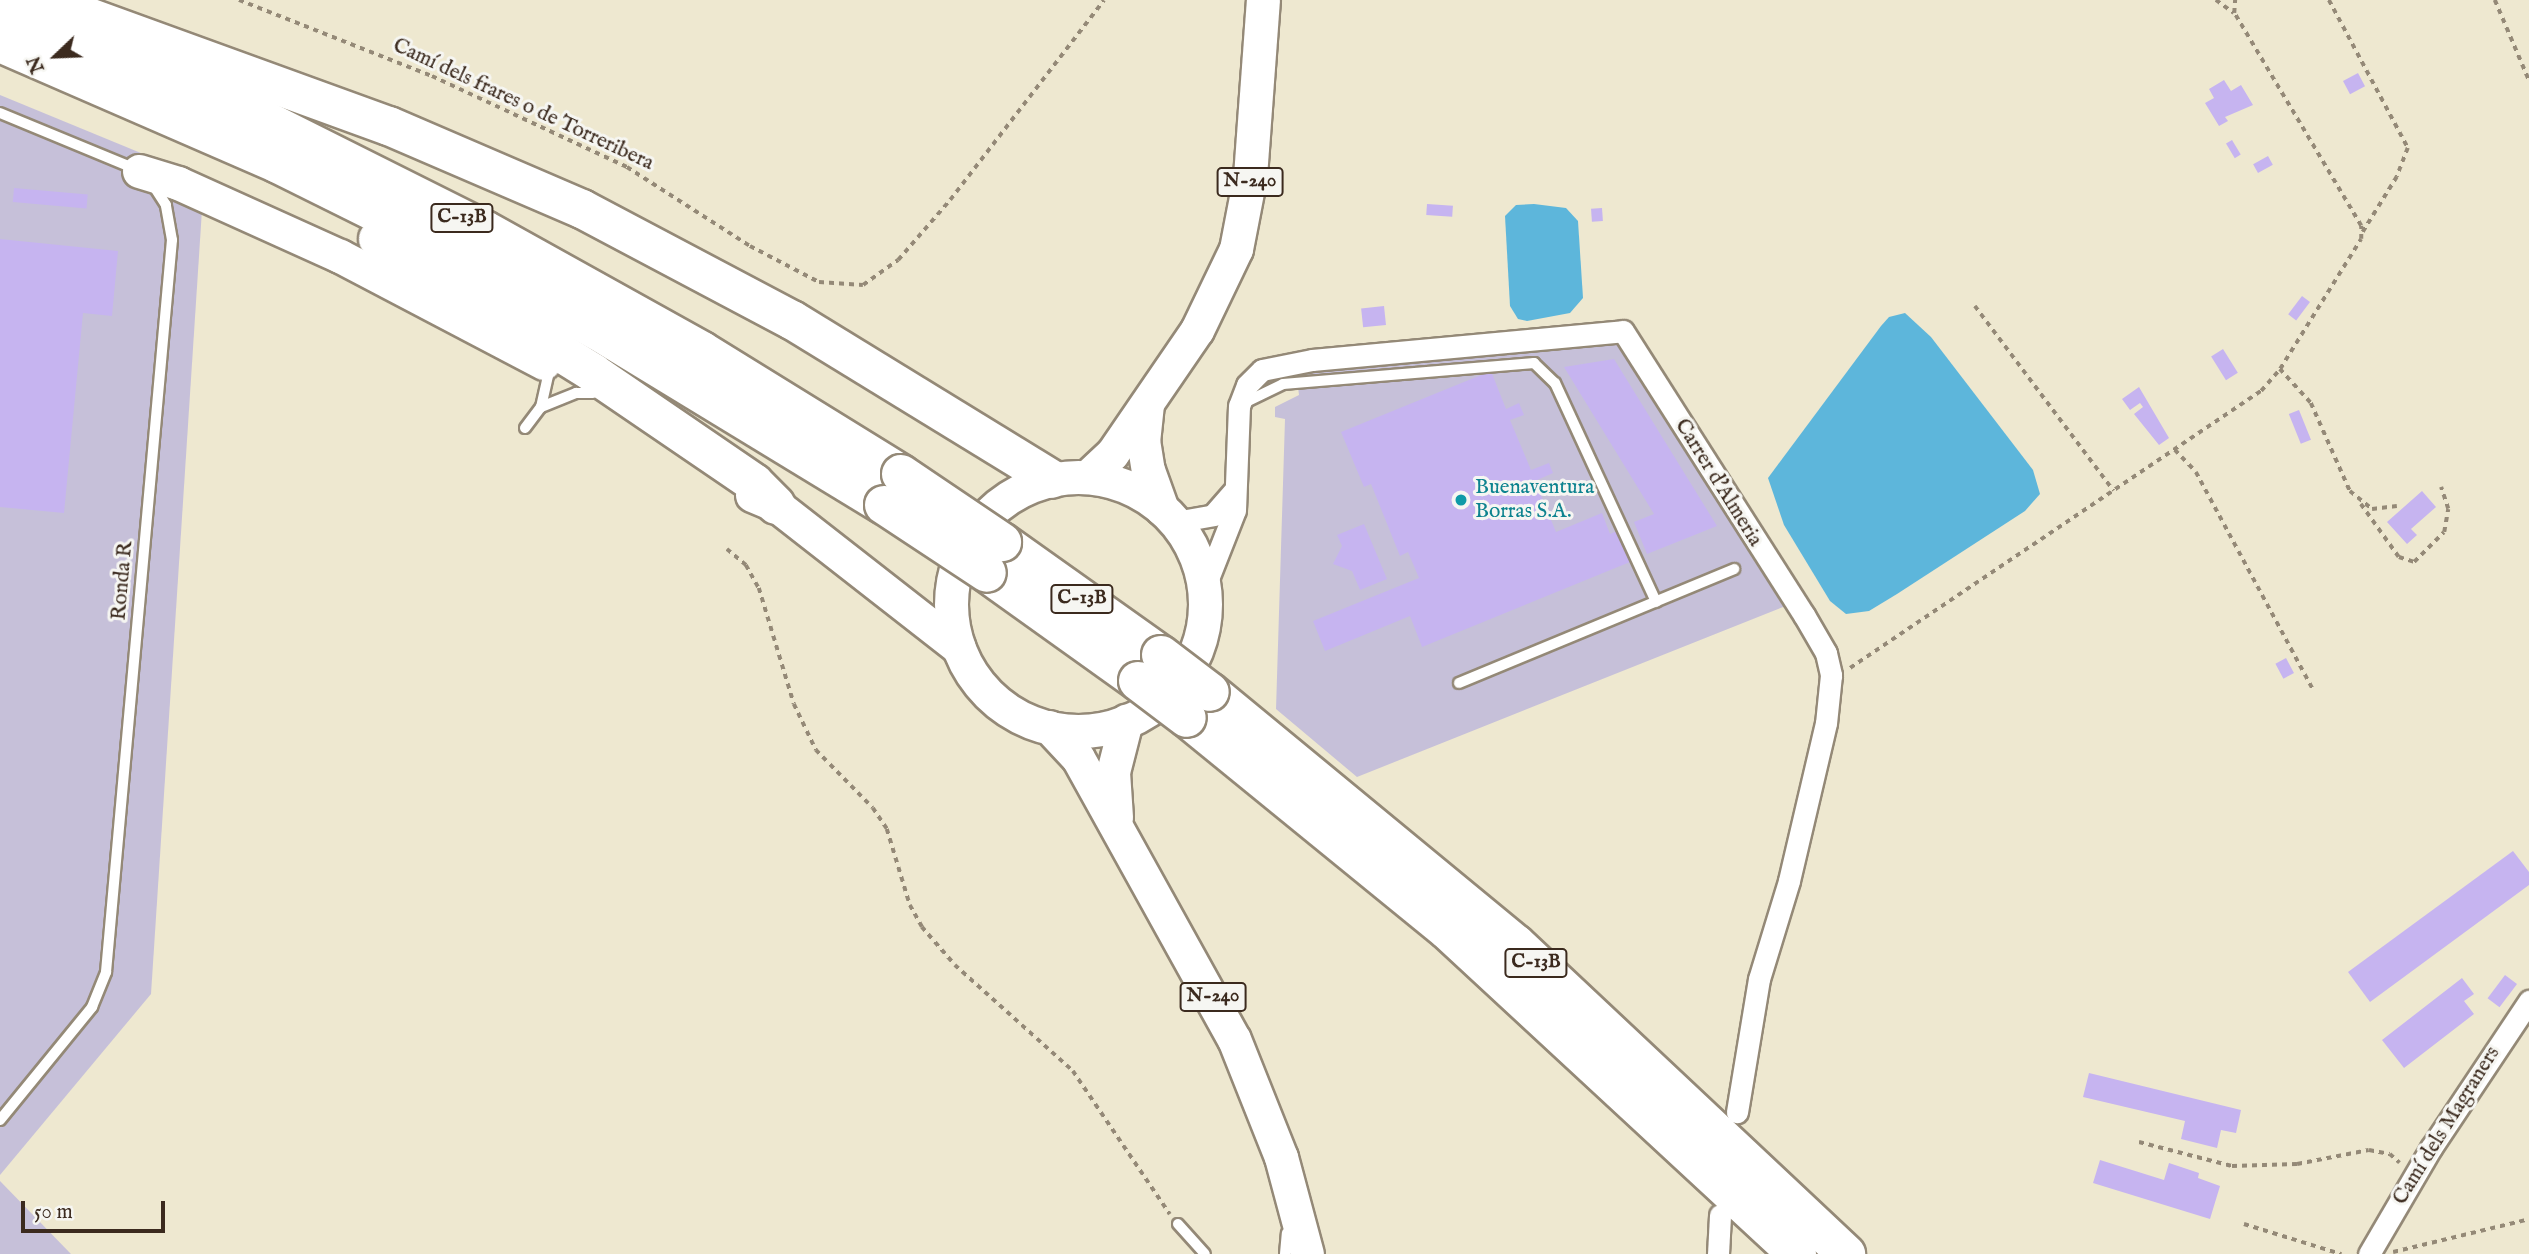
<!DOCTYPE html>
<html>
<head>
<meta charset="utf-8">
<style>
  body { margin:0 }
  #map { position:relative; width:2529px; height:1254px; overflow:hidden; background:#eee8d0; font-family:"IM FELL English",serif }
  div>[style] { position:absolute }
  [style*='--x'] { left:calc(var(--x)*1px); top:calc(var(--y)*1px); width:calc(var(--w)*1px); rotate:calc(var(--a)*1deg) }
  .industrial>* { inset:0; background:#c6c0d9 }
  .water>* { inset:0; background:#5db6db }
  .building>* { inset:0; background:#c6b4f0; transform-origin:0 0 }
  .path>* { height:3.5px; margin-top:-1.75px; transform-origin:0; background:repeating-linear-gradient(90deg,#948977 0 5px,transparent 0 10px) }
  .roads { filter:drop-shadow(2px 0 #948977) drop-shadow(-2px 0 #948977) drop-shadow(0 2px #948977) drop-shadow(0 -2px #948977) }
  .lane>* { height:10px; margin:-5px; padding:0 5px; transform-origin:5px; border-radius:5px; background:#fff }
  .street>* { height:21px; margin:-10.5px; padding:0 10.5px; transform-origin:10.5px; border-radius:10.5px; background:#fff }
  .primary>* { height:33px; margin:-16.5px; padding:0 16.5px; transform-origin:16.5px; border-radius:16.5px; background:#fff }
  .primary>.ring { margin:-16.5px; padding:0; box-sizing:content-box; background:none; border:33px solid #fff; border-radius:50% }
  .highway>* { height:38px; margin:-19px; padding:0 19px; transform-origin:19px; border-radius:19px; background:#fff }
  .bridges { filter:drop-shadow(2px 0 #948977) drop-shadow(-2px 0 #948977) drop-shadow(0 2px #948977) drop-shadow(0 -2px #948977) }
  .highway-bridge>* { height:38px; margin:-19px; padding:0 19px; transform-origin:19px; border-radius:19px; background:#fff }
  .dots>* { width:19px; height:19px; translate:-50% -50%; box-sizing:border-box; border:4px solid #f6f6f2; border-radius:50% }
  span { translate:-50% -50%; white-space:nowrap; text-align:center; line-height:1.15; -webkit-text-stroke:6px #f6f6f2; paint-order:stroke }
  .shield-label span { padding:2px 5px; background:#f6f6f2; border:2px solid; border-radius:5px; -webkit-text-stroke-width:0 }
  .shield-label { font-size:19px; color:#3b2a1e; font-weight:700 }
  .street-label { font-size:21px; color:#3b2a1e }
  .culture-label { font-size:21px; color:#0d838f }
  .left { translate:0 -50%; text-align:left }
  .north { position:absolute; left:21px; top:21px; width:70px; height:70px; -webkit-text-stroke:5px #f6f6f2; paint-order:stroke; rotate:247deg; font-size:19px; font-weight:700; line-height:28px; text-align:center; color:#3b2a1e }
  .north::after { content:''; display:block; margin:auto; width:24px; height:32px; background:#3b2a1e; clip-path:polygon(50% 0,100% 100%,50% 72%,0 100%) }
  .scale { position:absolute; left:21px; top:1201px; width:144px; height:32px; box-sizing:border-box; border:4px solid #3b2a1e; border-top:0; padding-left:9px; font-size:21px; line-height:24px; white-space:nowrap; color:#3b2a1e; -webkit-text-stroke:5px #f6f6f2; paint-order:stroke }
</style>
</head>
<body>
<div id="map">
  <div class="industrial">
    <i style="clip-path:polygon(0 95px,204px 179px,151px 994px,0 1175px)"></i>
    <i style="clip-path:polygon(1617px 342px,1788px 605px,1357px 777px,1276px 709px,1285px 419px,1275px 417px,1275px 407px,1299px 395px,1296px 371px)"></i>
    <i style="clip-path:polygon(0 1181px,71px 1254px,0 1254px)"></i>
  </div>
  <div class="water">
    <i style="clip-path:polygon(1534px 204px,1566px 208px,1578px 221px,1583px 298px,1570px 313px,1527px 321px,1518px 319px,1510px 306px,1505px 216px,1516px 205px)"></i>
    <i style="clip-path:polygon(1905px 313px,1931px 337px,2020px 453px,2033px 470px,2040px 494px,2025px 511px,1897px 594px,1869px 611px,1846px 614px,1830px 601px,1784px 525px,1768px 478px,1881px 326px,1889px 317px)"></i>
  </div>
  <div class="building">
    <i style="left:2358px;top:73px;width:15px;height:17px;rotate:62deg"></i>
    <i style="clip-path:polygon(2224px 80px,2231px 91px,2241px 85px,2253px 105px,2225px 117px,2228px 121px,2219px 126px,2205px 103px,2214px 98px,2209px 89px)"></i>
    <i style="left:2232px;top:140px;width:17px;height:7px;rotate:59deg"></i>
    <i style="left:2268px;top:156px;width:10px;height:17px;rotate:61deg"></i>
    <i style="left:14px;top:188px;width:74px;height:14px;rotate:5deg"></i>
    <i style="left:1427px;top:204px;width:26px;height:11px;rotate:4deg"></i>
    <i style="left:1602px;top:208px;width:13px;height:11px;rotate:86deg"></i>
    <i style="clip-path:polygon(0 239px,118px 251px,112px 316px,83px 313px,64px 513px,0 507px)"></i>
    <i style="left:2302px;top:296px;width:10px;height:23px;rotate:37deg"></i>
    <i style="left:1384px;top:306px;width:19px;height:23px;rotate:84deg"></i>
    <i style="left:2223px;top:349px;width:28px;height:14px;rotate:58deg"></i>
    <i style="clip-path:polygon(1614px 359px,1717px 526px,1647px 554px,1634px 522px,1654px 514px,1564px 367px)"></i>
    <i style="clip-path:polygon(1491px 371px,1506px 409px,1519px 403px,1524px 415px,1510px 420px,1531px 470px,1549px 463px,1553px 473px,1535px 481px,1556px 532px,1602px 513px,1610px 534px,1617px 531px,1630px 562px,1422px 647px,1410px 616px,1325px 651px,1313px 621px,1419px 578px,1408px 552px,1400px 556px,1371px 484px,1364px 487px,1341px 432px)"></i>
    <i style="clip-path:polygon(2139px 387px,2169px 438px,2159px 445px,2134px 414px,2143px 407px,2140px 403px,2130px 410px,2122px 399px)"></i>
    <i style="left:2299px;top:410px;width:32px;height:11px;rotate:68deg"></i>
    <i style="clip-path:polygon(2422px 491px,2436px 507px,2411px 529px,2417px 535px,2407px 544px,2387px 522px)"></i>
    <i style="clip-path:polygon(1364px 524px,1387px 579px,1360px 590px,1352px 571px,1333px 564px,1342px 546px,1337px 535px)"></i>
    <i style="left:2286px;top:658px;width:17px;height:12px;rotate:62deg"></i>
    <i style="clip-path:polygon(2513px 851px,2529px 872px,2529px 885px,2370px 1002px,2348px 972px)"></i>
    <i style="left:2505px;top:975px;width:15px;height:29px;rotate:37deg"></i>
    <i style="clip-path:polygon(2462px 978px,2474px 994px,2464px 1001px,2474px 1014px,2404px 1068px,2382px 1040px)"></i>
    <i style="clip-path:polygon(2089px 1073px,2241px 1110px,2236px 1133px,2221px 1130px,2217px 1148px,2181px 1139px,2185px 1121px,2083px 1097px)"></i>
    <i style="clip-path:polygon(2100px 1160px,2164px 1180px,2169px 1163px,2199px 1173px,2198px 1178px,2220px 1186px,2210px 1219px,2093px 1183px)"></i>
  </div>
  <div class="path">
    <i style="--x:239;--y:0;--w:207;--a:21.5"></i>
    <i style="--x:432;--y:76;--w:215;--a:25"></i>
    <i style="--x:627;--y:167;--w:146;--a:32.7"></i>
    <i style="--x:750;--y:246;--w:78;--a:27.6"></i>
    <i style="--x:819;--y:282;--w:44;--a:3.9"></i>
    <i style="--x:863;--y:285;--w:43;--a:-35.5"></i>
    <i style="--x:898;--y:260;--w:79;--a:-49.1"></i>
    <i style="--x:950;--y:200;--w:252;--a:-52.4"></i>
    <i style="--x:2216;--y:0;--w:22;--a:36"></i>
    <i style="--x:2329;--y:0;--w:168;--a:61.9"></i>
    <i style="--x:2408;--y:148;--w:31;--a:111"></i>
    <i style="--x:2397;--y:177;--w:65;--a:121.7"></i>
    <i style="--x:2495;--y:0;--w:87;--a:67"></i>
    <i style="--x:1975;--y:306;--w:231;--a:53.1"></i>
    <i style="--x:2280;--y:369;--w:46;--a:47.6"></i>
    <i style="--x:2311;--y:403;--w:96;--a:66.1"></i>
    <i style="--x:2350;--y:491;--w:28;--a:39"></i>
    <i style="--x:2372;--y:509;--w:25;--a:-7"></i>
    <i style="--x:2175;--y:450;--w:30;--a:46"></i>
    <i style="--x:2196;--y:472;--w:247;--a:61.7"></i>
    <i style="--x:2361;--y:504;--w:65;--a:54.4"></i>
    <i style="--x:2399;--y:557;--w:16;--a:18"></i>
    <i style="--x:2414;--y:562;--w:42;--a:-45"></i>
    <i style="--x:2444;--y:532;--w:23;--a:-80"></i>
    <i style="--x:2448;--y:509;--w:23;--a:-108"></i>
    <i style="--x:727;--y:549;--w:25;--a:40"></i>
    <i style="--x:746;--y:565;--w:26;--a:61"></i>
    <i style="--x:759;--y:588;--w:121;--a:73.2"></i>
    <i style="--x:794;--y:704;--w:51;--a:64.4"></i>
    <i style="--x:816;--y:750;--w:81;--a:45.5"></i>
    <i style="--x:873;--y:808;--w:25;--a:56"></i>
    <i style="--x:887;--y:829;--w:79;--a:73.2"></i>
    <i style="--x:910;--y:905;--w:25;--a:61"></i>
    <i style="--x:922;--y:927;--w:50;--a:49"></i>
    <i style="--x:955;--y:965;--w:159;--a:41.9"></i>
    <i style="--x:1073;--y:1071;--w:173;--a:55.9"></i>
    <i style="--x:1850;--y:668;--w:496;--a:-34"></i>
    <i style="--x:2261;--y:391;--w:29;--a:-49"></i>
    <i style="--x:2280;--y:369;--w:153;--a:-58.1"></i>
    <i style="--x:2361;--y:239;--w:13;--a:-90"></i>
    <i style="--x:2361;--y:226;--w:248;--a:-120.8"></i>
    <i style="--x:2234;--y:13;--w:13;--a:-86"></i>
    <i style="--x:2139;--y:1142;--w:96;--a:14.5"></i>
    <i style="--x:2232;--y:1166;--w:65;--a:-1.8"></i>
    <i style="--x:2297;--y:1164;--w:73;--a:-11"></i>
    <i style="--x:2369;--y:1150;--w:21;--a:11"></i>
    <i style="--x:2390;--y:1154;--w:13;--a:42"></i>
    <i style="--x:2244;--y:1224;--w:102;--a:17.2"></i>
    <i style="--x:2393;--y:1252;--w:140;--a:-13.6"></i>
  </div>
  <div class="roads">
    <div class="lane">
      <i style="--x:0;--y:113;--w:147;--a:22.4"></i>
      <i style="--x:1244;--y:403;--w:43;--a:-26"></i>
      <i style="--x:1283;--y:384;--w:252;--a:-4.8"></i>
      <i style="--x:1534;--y:363;--w:29;--a:44"></i>
      <i style="--x:1555;--y:383;--w:241;--a:65.2"></i>
      <i style="--x:541;--y:407;--w:38;--a:-22"></i>
      <i style="--x:576;--y:393;--w:17;--a:0"></i>
      <i style="--x:525;--y:428;--w:26;--a:-53"></i>
      <i style="--x:541;--y:407;--w:41;--a:-77.3"></i>
      <i style="--x:1459;--y:683;--w:298;--a:-22.5"></i>
      <i style="--x:0;--y:1120;--w:146;--a:-50.8"></i>
      <i style="--x:92;--y:1007;--w:38;--a:-68"></i>
      <i style="--x:106;--y:972;--w:735;--a:-84.85"></i>
      <i style="--x:172;--y:240;--w:36;--a:-100"></i>
      <i style="--x:166;--y:205;--w:24;--a:-123"></i>
      <i style="--x:1178;--y:1224;--w:40;--a:48"></i>
      <i style="--x:1285;--y:1254;--w:21;--a:-85"></i>
    </div>
    <div class="street">
      <i style="--x:1175;--y:522;--w:39;--a:-10"></i>
      <i style="--x:1213;--y:515;--w:33;--a:-49"></i>
      <i style="--x:1204;--y:589;--w:85;--a:-68.6"></i>
      <i style="--x:1235;--y:510;--w:104;--a:-87.8"></i>
      <i style="--x:1239;--y:406;--w:22;--a:-69"></i>
      <i style="--x:1247;--y:385;--w:21;--a:-45"></i>
      <i style="--x:1262;--y:370;--w:51;--a:-11.3"></i>
      <i style="--x:1312;--y:360;--w:312;--a:-5.3"></i>
      <i style="--x:1623;--y:331;--w:337;--a:57.5"></i>
      <i style="--x:1804;--y:615;--w:44;--a:59.9"></i>
      <i style="--x:1826;--y:653;--w:23;--a:77"></i>
      <i style="--x:1831;--y:675;--w:48;--a:95.9"></i>
      <i style="--x:1826;--y:723;--w:162;--a:103.2"></i>
      <i style="--x:1789;--y:881;--w:102;--a:107"></i>
      <i style="--x:1759;--y:979;--w:135;--a:99.4"></i>
      <i style="--x:1718;--y:1254;--w:39;--a:-87"></i>
      <i style="--x:2369;--y:1254;--w:123;--a:-59.7"></i>
      <i style="--x:2431;--y:1148;--w:177;--a:-56.3"></i>
    </div>
    <div class="primary">
      <i style="--x:139;--y:171;--w:41;--a:17.1"></i>
      <i style="--x:178;--y:183;--w:178;--a:24.3"></i>
      <i style="--x:340;--y:256;--w:230;--a:27.7"></i>
      <i style="--x:1147;--y:404;--w:36;--a:96"></i>
      <i style="--x:1143;--y:440;--w:30;--a:81"></i>
      <i style="--x:1148;--y:470;--w:41;--a:70.3"></i>
      <i style="--x:1087;--y:477;--w:34;--a:-43"></i>
      <i style="--x:1112;--y:454;--w:150;--a:-55.6"></i>
      <i style="--x:1197;--y:330;--w:90;--a:-64.3"></i>
      <i style="--x:1236;--y:249;--w:74;--a:-79.1"></i>
      <i style="--x:1250;--y:176;--w:176;--a:-85.8"></i>
      <i class="ring" style="left:951px;top:477px;width:221px;height:221px"></i>
      <i style="--x:752;--y:495;--w:26;--a:23"></i>
      <i style="--x:776;--y:505;--w:232;--a:38"></i>
      <i style="--x:1049;--y:727;--w:42;--a:46.9"></i>
      <i style="--x:1078;--y:758;--w:321;--a:61"></i>
      <i style="--x:1234;--y:1039;--w:127;--a:68.3"></i>
      <i style="--x:1281;--y:1157;--w:100;--a:75"></i>
      <i style="--x:1116;--y:817;--w:45;--a:-93.8"></i>
      <i style="--x:1113;--y:772;--w:53;--a:-75.7"></i>
    </div>
    <div class="highway">
      <i style="--x:42;--y:0;--w:369;--a:20"></i>
      <i style="--x:389;--y:126;--w:210;--a:23.3"></i>
      <i style="--x:582;--y:209;--w:238;--a:27.9"></i>
      <i style="--x:792;--y:320;--w:304;--a:31.5"></i>
      <i style="--x:0;--y:5;--w:284;--a:23.4"></i>
      <i style="--x:261;--y:118;--w:250;--a:26.6"></i>
      <i style="--x:485;--y:230;--w:248;--a:29.1"></i>
      <i style="--x:702;--y:351;--w:234;--a:31.7"></i>
      <i style="--x:0;--y:43;--w:303;--a:23.5"></i>
      <i style="--x:278;--y:164;--w:184;--a:26.4"></i>
      <i style="--x:443;--y:246;--w:175;--a:28.8"></i>
      <i style="--x:596;--y:330;--w:337;--a:31.3"></i>
      <i style="--x:378;--y:239;--w:253;--a:31.9"></i>
      <i style="--x:593;--y:373;--w:195;--a:34.3"></i>
      <i style="--x:754;--y:483;--w:31;--a:45"></i>
      <i style="--x:1002;--y:542;--w:195;--a:35.4"></i>
      <i style="--x:987;--y:573;--w:186;--a:35.6"></i>
      <i style="--x:1210;--y:692;--w:396;--a:39.5"></i>
      <i style="--x:1516;--y:944;--w:453;--a:43.2"></i>
      <i style="--x:1187;--y:718;--w:335;--a:39.2"></i>
      <i style="--x:1447;--y:930;--w:477;--a:42.8"></i>
    </div>
  </div>
  <div class="bridges">
    <div class="highway-bridge">
      <i style="--x:901;--y:474;--w:122;--a:34"></i>
      <i style="--x:884;--y:505;--w:123;--a:33.4"></i>
      <i style="--x:1161;--y:655;--w:61;--a:37.1"></i>
      <i style="--x:1138;--y:681;--w:61;--a:37.1"></i>
    </div>
  </div>
  <div class="dots">
    <i style="left:1461px;top:500px;background:#0f9aa8"></i>
  </div>
  <div class="shield-label">
    <span style="left:1250px;top:182px">N-240</span>
    <span style="left:462px;top:218px">C-13B</span>
    <span style="left:1082px;top:599px">C-13B</span>
    <span style="left:1536px;top:963px">C-13B</span>
    <span style="left:1213px;top:997px">N-240</span>
  </div>
  <div class="street-label">
    <span style="left:523px;top:105px;rotate:25deg">Camí dels frares o de Torreribera</span>
    <span style="left:1718px;top:483px;rotate:58deg">Carrer d'Almeria</span>
    <span style="left:123px;top:581px;rotate:-85deg">Ronda R</span>
    <span style="left:2447px;top:1126px;rotate:-58deg">Camí dels Magraners</span>
  </div>
  <div class="culture-label">
    <span class="left" style="left:1475px;top:500px">Buenaventura<br>Borras S.A.</span>
  </div>
  <div class="north">N</div>
  <div class="scale">50 m</div>
</div>
</body>
</html>
